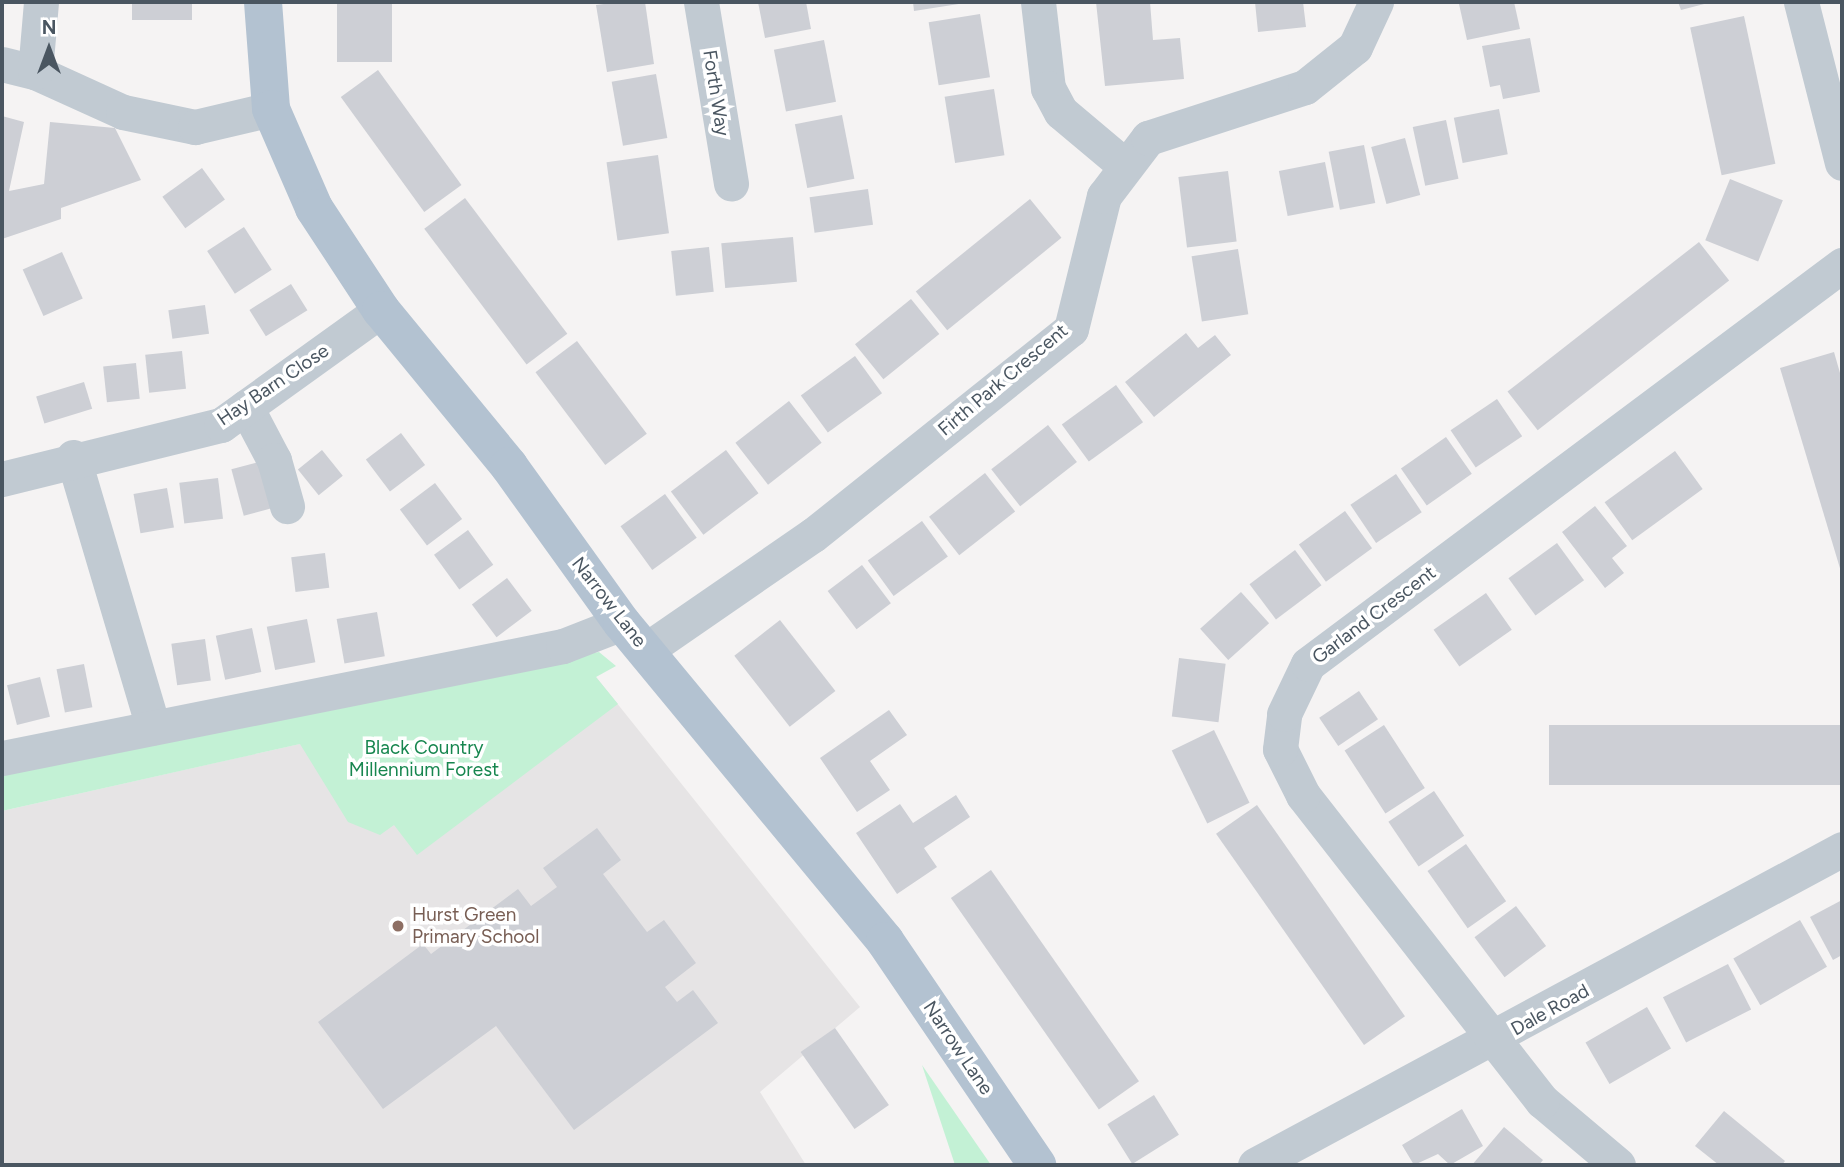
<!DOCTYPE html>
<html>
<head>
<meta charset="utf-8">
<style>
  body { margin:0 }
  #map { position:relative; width:1844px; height:1167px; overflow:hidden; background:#f5f3f3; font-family:Figtree,sans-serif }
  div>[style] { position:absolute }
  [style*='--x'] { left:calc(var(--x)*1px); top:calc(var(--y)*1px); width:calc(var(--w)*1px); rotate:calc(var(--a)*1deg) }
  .education>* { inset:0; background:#e6e4e5 }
  .green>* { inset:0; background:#c3f1d5 }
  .building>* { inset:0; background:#cdcfd5; transform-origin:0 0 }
  .minor>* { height:35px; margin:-17.5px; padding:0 17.5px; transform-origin:17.5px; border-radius:17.5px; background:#c1cad2 }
  .major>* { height:38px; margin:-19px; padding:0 19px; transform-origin:19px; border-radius:19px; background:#b3c2d1 }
  .dots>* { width:19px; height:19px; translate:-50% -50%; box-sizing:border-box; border:4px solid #fff; border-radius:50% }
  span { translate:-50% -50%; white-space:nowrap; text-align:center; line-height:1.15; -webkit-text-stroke:7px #fff; paint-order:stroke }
  .street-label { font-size:19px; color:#4a5661 }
  .park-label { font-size:19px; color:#17864f }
  .education-label { font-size:19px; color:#785e54 }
  .left { translate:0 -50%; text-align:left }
  .frame { position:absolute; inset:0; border:4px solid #4a5661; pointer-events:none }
  .north { position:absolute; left:14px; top:14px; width:70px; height:70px; -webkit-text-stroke:5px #fff; paint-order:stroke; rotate:0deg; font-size:19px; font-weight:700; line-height:28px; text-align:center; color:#4a5661 }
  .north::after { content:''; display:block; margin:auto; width:24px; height:32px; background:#4a5661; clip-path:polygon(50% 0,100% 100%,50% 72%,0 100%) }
</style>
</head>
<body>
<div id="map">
  <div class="education">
    <i style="clip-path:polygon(596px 677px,860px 1007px,760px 1092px,806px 1165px,2px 1165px,2px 811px)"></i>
  </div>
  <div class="green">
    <i style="clip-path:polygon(599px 652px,616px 666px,596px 677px,618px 704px,417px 855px,394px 825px,380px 835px,348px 822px,300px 744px,2px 811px,2px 771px,49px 757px)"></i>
    <i style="clip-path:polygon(922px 1065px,991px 1165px,955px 1165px)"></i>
  </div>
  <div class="building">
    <i style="left:132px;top:2px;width:60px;height:18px"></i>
    <i style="left:337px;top:2px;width:55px;height:60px"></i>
    <i style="clip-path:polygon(619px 2px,645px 2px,654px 64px,607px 72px,596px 5px)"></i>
    <i style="clip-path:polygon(758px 2px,806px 2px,811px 29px,765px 38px)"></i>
    <i style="clip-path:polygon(913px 2px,964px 2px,965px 3px,914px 11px)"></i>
    <i style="clip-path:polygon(1096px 2px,1150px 2px,1153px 40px,1180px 38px,1184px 79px,1105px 86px)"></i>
    <i style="clip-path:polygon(1255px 2px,1303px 2px,1306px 27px,1258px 32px)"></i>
    <i style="clip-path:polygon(1514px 2px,1520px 29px,1467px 40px,1459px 4px)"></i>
    <i style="clip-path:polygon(1678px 2px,1708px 2px,1708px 3px,1681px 10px)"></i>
    <i style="left:980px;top:14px;width:64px;height:52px;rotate:81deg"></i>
    <i style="left:1744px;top:16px;width:151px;height:55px;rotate:78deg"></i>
    <i style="clip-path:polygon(1530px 38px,1540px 92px,1503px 99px,1500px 85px,1490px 87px,1482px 46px)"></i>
    <i style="left:824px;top:40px;width:63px;height:51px;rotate:79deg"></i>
    <i style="left:378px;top:70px;width:142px;height:46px;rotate:54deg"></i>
    <i style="left:656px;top:74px;width:65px;height:45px;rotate:80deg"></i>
    <i style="left:994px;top:89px;width:67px;height:50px;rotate:81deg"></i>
    <i style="left:1499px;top:109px;width:46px;height:46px;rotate:79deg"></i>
    <i style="left:842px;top:115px;width:65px;height:48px;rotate:79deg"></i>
    <i style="clip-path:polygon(2px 116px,24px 122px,9px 191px,44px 184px,50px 122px,115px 128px,141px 180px,61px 208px,61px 219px,2px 239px)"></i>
    <i style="left:1446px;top:120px;width:60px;height:34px;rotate:78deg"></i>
    <i style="left:1405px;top:138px;width:59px;height:35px;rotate:75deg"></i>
    <i style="left:1364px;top:145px;width:59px;height:36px;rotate:79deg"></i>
    <i style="left:658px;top:155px;width:79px;height:52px;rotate:82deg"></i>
    <i style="left:1325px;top:162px;width:46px;height:47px;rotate:79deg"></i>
    <i style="left:202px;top:168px;width:39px;height:49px;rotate:54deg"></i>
    <i style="left:1228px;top:171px;width:71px;height:50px;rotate:83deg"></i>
    <i style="left:1730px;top:179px;width:57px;height:66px;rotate:22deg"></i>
    <i style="left:868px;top:189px;width:36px;height:59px;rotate:82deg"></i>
    <i style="left:465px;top:198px;width:170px;height:51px;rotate:53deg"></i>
    <i style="left:1030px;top:199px;width:50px;height:147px;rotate:51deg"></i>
    <i style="left:244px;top:227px;width:51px;height:44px;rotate:57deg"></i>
    <i style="left:793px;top:237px;width:45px;height:72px;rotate:85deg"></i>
    <i style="left:1699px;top:242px;width:49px;height:243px;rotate:52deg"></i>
    <i style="left:709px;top:247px;width:45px;height:38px;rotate:84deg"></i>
    <i style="left:1238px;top:249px;width:66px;height:47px;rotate:81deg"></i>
    <i style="left:62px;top:252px;width:51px;height:43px;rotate:66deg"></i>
    <i style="left:291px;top:284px;width:31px;height:49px;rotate:58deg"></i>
    <i style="left:911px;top:299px;width:45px;height:72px;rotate:51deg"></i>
    <i style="left:205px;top:305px;width:29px;height:37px;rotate:82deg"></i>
    <i style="clip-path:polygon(1186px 333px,1198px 348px,1215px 335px,1231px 355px,1154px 417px,1125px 382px)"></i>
    <i style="left:577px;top:341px;width:116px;height:52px;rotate:53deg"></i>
    <i style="left:182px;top:351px;width:38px;height:37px;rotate:84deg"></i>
    <i style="clip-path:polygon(1834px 352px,1842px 380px,1842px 575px,1780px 368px)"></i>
    <i style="left:855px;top:356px;width:46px;height:67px;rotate:54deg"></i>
    <i style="left:136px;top:363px;width:36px;height:33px;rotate:84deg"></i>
    <i style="left:84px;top:382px;width:28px;height:50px;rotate:73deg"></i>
    <i style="left:1116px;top:385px;width:46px;height:67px;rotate:54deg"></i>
    <i style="left:1497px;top:399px;width:45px;height:56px;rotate:56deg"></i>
    <i style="left:789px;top:401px;width:53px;height:68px;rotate:52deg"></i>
    <i style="left:1048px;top:425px;width:47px;height:72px;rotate:52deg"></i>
    <i style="left:401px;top:433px;width:40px;height:44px;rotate:53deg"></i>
    <i style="left:1446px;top:437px;width:45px;height:55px;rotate:55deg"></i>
    <i style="left:322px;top:450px;width:33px;height:31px;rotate:51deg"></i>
    <i style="left:726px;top:450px;width:54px;height:69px;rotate:53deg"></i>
    <i style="left:1675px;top:451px;width:47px;height:87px;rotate:54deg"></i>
    <i style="left:270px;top:459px;width:48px;height:40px;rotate:75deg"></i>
    <i style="left:985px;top:473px;width:49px;height:71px;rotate:52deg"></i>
    <i style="left:1396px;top:474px;width:46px;height:55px;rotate:56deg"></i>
    <i style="left:218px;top:478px;width:41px;height:39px;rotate:83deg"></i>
    <i style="left:435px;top:483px;width:45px;height:44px;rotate:53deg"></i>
    <i style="left:167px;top:488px;width:40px;height:34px;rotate:80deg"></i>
    <i style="left:665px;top:494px;width:54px;height:55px;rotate:54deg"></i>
    <i style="clip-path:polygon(1595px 506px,1627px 546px,1612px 558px,1624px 573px,1605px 588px,1562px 532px)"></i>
    <i style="left:1345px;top:511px;width:46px;height:57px;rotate:54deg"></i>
    <i style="left:922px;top:521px;width:44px;height:67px;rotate:54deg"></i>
    <i style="left:468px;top:530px;width:43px;height:42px;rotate:54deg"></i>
    <i style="left:1557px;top:543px;width:46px;height:60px;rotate:54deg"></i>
    <i style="left:1295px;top:550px;width:44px;height:57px;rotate:53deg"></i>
    <i style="left:325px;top:553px;width:35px;height:34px;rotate:83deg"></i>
    <i style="left:862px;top:565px;width:48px;height:43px;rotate:53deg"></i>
    <i style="left:507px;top:578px;width:41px;height:44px;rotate:53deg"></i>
    <i style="left:1241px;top:592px;width:42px;height:55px;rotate:48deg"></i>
    <i style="left:1486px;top:593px;width:45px;height:64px;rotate:55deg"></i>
    <i style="left:377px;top:612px;width:45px;height:41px;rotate:80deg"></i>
    <i style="left:307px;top:619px;width:44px;height:41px;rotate:79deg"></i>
    <i style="left:780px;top:620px;width:90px;height:58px;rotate:52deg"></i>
    <i style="left:252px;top:628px;width:45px;height:37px;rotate:78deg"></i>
    <i style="left:205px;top:639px;width:42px;height:34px;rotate:82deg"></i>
    <i style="left:1179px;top:658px;width:47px;height:59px;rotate:7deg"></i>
    <i style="left:84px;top:664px;width:44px;height:28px;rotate:79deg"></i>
    <i style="left:40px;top:677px;width:41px;height:34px;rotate:76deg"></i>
    <i style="left:1359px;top:691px;width:34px;height:48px;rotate:56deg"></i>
    <i style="clip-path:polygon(889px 710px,907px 735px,870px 761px,890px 790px,857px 812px,820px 758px)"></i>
    <i style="left:1384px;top:725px;width:75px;height:47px;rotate:57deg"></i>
    <i style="left:1842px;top:725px;width:60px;height:293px;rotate:90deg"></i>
    <i style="left:1214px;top:730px;width:81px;height:47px;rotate:64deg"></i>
    <i style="left:1434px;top:791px;width:54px;height:55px;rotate:56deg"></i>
    <i style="clip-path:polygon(956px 795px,970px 817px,924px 848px,937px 867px,897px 894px,856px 833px,900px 804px,913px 823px)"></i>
    <i style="left:1257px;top:805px;width:258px;height:50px;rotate:55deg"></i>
    <i style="clip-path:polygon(597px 828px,621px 860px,603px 874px,647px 932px,664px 920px,696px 963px,665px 987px,677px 1002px,693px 990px,718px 1023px,574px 1130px,496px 1026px,383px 1109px,318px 1022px,423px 944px,431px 954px,518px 889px,531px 906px,557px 887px,543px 868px)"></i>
    <i style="left:1466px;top:844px;width:70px;height:47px;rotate:55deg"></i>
    <i style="left:991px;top:870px;width:258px;height:49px;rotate:55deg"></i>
    <i style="clip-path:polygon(1842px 900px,1842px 955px,1833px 960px,1810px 917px)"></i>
    <i style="left:1516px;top:906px;width:50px;height:52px;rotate:53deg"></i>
    <i style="left:1800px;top:920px;width:54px;height:77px;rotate:60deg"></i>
    <i style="left:1728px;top:964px;width:51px;height:73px;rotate:63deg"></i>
    <i style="left:1647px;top:1007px;width:48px;height:71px;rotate:60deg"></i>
    <i style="left:835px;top:1028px;width:94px;height:42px;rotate:55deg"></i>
    <i style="left:1154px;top:1095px;width:47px;height:55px;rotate:58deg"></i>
    <i style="clip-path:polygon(1462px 1109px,1483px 1146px,1450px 1165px,1438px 1154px,1414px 1165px,1402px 1145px)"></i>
    <i style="clip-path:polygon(1724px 1111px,1785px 1161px,1782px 1165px,1719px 1165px,1695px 1146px)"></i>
    <i style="clip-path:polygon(1504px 1127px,1543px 1160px,1539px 1165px,1472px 1165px)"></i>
  </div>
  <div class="minor">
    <i style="--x:701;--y:2;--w:184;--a:80.6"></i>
    <i style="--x:1038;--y:2;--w:87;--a:83.4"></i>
    <i style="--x:1048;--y:88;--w:27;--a:62"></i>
    <i style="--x:1061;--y:112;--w:81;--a:40"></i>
    <i style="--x:1801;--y:2;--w:166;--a:75.7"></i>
    <i style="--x:2;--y:64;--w:34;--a:14"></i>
    <i style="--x:35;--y:72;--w:97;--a:24.4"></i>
    <i style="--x:123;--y:112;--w:74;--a:11.8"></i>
    <i style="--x:195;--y:127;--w:78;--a:-13.3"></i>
    <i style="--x:35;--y:72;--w:70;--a:-85.1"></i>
    <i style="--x:246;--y:407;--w:60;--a:62.2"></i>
    <i style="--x:274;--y:460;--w:48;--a:74.2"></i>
    <i style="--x:73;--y:457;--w:282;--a:73.5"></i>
    <i style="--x:2;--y:479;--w:226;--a:-13.9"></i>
    <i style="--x:221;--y:425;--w:197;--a:-35.7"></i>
    <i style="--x:646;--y:650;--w:203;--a:-34.6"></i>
    <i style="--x:813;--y:535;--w:330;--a:-38.6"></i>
    <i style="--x:1071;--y:329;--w:137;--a:-76.1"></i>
    <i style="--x:1104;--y:196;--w:73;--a:-52.8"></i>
    <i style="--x:1148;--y:138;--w:165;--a:-18"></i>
    <i style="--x:1305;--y:87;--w:64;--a:-38.7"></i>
    <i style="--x:1355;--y:47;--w:50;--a:-65"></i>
    <i style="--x:2;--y:758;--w:572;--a:-11.29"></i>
    <i style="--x:563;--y:646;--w:63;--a:-21.3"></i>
    <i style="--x:1255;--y:1165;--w:667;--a:-28.29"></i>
    <i style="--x:1618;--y:1165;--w:99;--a:-139.9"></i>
    <i style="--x:1542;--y:1101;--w:388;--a:-128"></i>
    <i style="--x:1303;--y:795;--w:51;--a:-116.6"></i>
    <i style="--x:1280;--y:749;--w:35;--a:-83"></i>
    <i style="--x:1284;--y:714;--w:55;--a:-64.4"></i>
    <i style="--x:1308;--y:664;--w:667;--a:-36.77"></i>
  </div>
  <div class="major">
    <i style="--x:263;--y:2;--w:107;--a:85.7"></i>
    <i style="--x:271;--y:109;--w:108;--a:66.5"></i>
    <i style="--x:314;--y:208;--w:122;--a:56.7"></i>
    <i style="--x:381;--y:310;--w:202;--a:50.6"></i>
    <i style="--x:509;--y:466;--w:193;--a:54.3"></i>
    <i style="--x:622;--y:623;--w:413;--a:50.4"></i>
    <i style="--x:885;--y:941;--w:271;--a:55.8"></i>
  </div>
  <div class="dots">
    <i style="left:398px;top:926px;background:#8d6e63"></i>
  </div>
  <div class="street-label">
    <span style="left:716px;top:93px;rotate:81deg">Forth Way</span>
    <span style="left:1003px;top:380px;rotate:-40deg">Firth Park Crescent</span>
    <span style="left:273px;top:385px;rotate:-34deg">Hay Barn Close</span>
    <span style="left:609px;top:602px;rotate:52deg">Narrow Lane</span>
    <span style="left:1374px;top:615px;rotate:-37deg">Garland Crescent</span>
    <span style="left:1550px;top:1010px;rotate:-29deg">Dale Road</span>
    <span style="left:958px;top:1048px;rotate:56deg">Narrow Lane</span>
  </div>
  <div class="park-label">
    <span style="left:424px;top:759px">Black Country<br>Millennium Forest</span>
  </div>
  <div class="education-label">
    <span class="left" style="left:412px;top:926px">Hurst Green<br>Primary School</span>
  </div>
  <div class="frame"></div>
  <div class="north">N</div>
</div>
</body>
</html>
